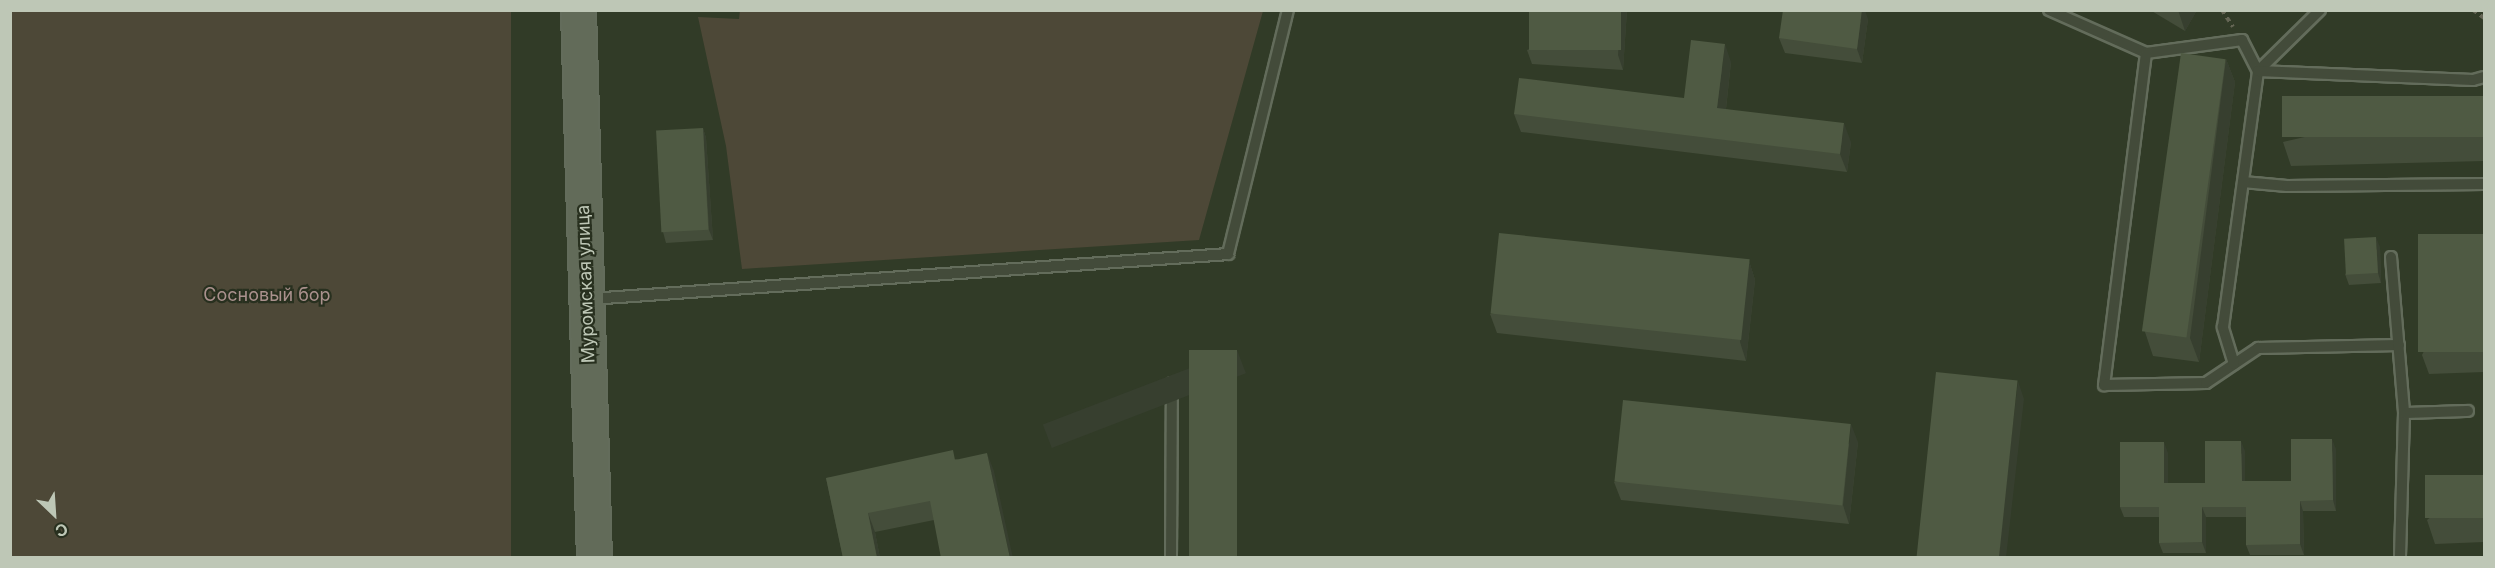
<!DOCTYPE html>
<html>
<head>
<meta charset="utf-8">
<style>
  body { margin:0 }
  #map { position:relative; width:2495px; height:568px; overflow:hidden; background:#313b27; font-family:Inter,sans-serif }
  div>[style] { position:absolute }
  [style*='--x'] { left:calc(var(--x)*1px); top:calc(var(--y)*1px); width:calc(var(--w)*1px); rotate:calc(var(--a)*1deg) }
  .green>* { inset:0; background:#4d4837; transform-origin:0 0 }
  .path>* { height:4px; margin-top:-2px; transform-origin:0; background:repeating-linear-gradient(90deg,#656655 0 4.5px,transparent 0 9px) }
  .roads { filter:drop-shadow(2px 0 #636c5b) drop-shadow(-2px 0 #636c5b) drop-shadow(0 2px #636c5b) drop-shadow(0 -2px #636c5b) }
  .lane>* { height:10px; margin:-5px; padding:0 5px; transform-origin:5px; border-radius:5px; background:#434b3a }
  .primary>* { height:33px; margin:-16.5px; padding:0 16.5px; transform-origin:16.5px; border-radius:16.5px; background:#626b59 }
  .wall>* { inset:0; background:#444d3a }
  .shaded-wall>* { inset:0; background:#373f2f; transform-origin:0 0 }
  .building>* { inset:0; background:#4f5a43; transform-origin:0 0 }
  span { translate:-50% -50%; white-space:nowrap; text-align:center; line-height:1.15; -webkit-text-stroke:4.5px #28301f; paint-order:stroke }
  .street-label { font-size:18px; color:#bec7b6 }
  .park-label { font-size:18px; color:#aa918d }
  .frame { position:absolute; inset:0; border:12px solid #bec7b6; pointer-events:none }
  .north { position:absolute; left:24px; top:484px; width:60px; height:60px; -webkit-text-stroke:4px #28301f; paint-order:stroke; rotate:155deg; font-size:16px; font-weight:700; line-height:24px; text-align:center; color:#bec7b6 }
  .north::after { content:''; display:block; margin:auto; width:21px; height:27px; background:#bec7b6; clip-path:polygon(50% 0,100% 100%,50% 72%,0 100%) }
</style>
</head>
<body>
<div id="map">
  <div class="green">
    <i style="clip-path:polygon(740px 10px,1263px 10px,1263px 11px,1199px 240px,742px 269px,726px 146px,698px 17px,739px 19px)"></i>
    <i style="left:10px;top:11px;width:501px;height:546px"></i>
  </div>
  <div class="path">
    <i style="--x:2222;--y:10;--w:20;--a:57"></i>
    <i style="--x:2473;--y:10;--w:14;--a:36"></i>
  </div>
  <div class="roads">
    <div class="lane">
      <i style="--x:2049;--y:10;--w:106;--a:23.9"></i>
      <i style="--x:2146;--y:53;--w:97;--a:-7.7"></i>
      <i style="--x:2242;--y:40;--w:35;--a:63"></i>
      <i style="--x:2258;--y:71;--w:87;--a:-44.5"></i>
      <i style="--x:2146;--y:53;--w:335;--a:97.2"></i>
      <i style="--x:2104;--y:385;--w:102;--a:-1.1"></i>
      <i style="--x:2206;--y:383;--w:63;--a:-33.9"></i>
      <i style="--x:2258;--y:348;--w:141;--a:-1.2"></i>
      <i style="--x:2243;--y:182;--w:44;--a:5.2"></i>
      <i style="--x:2287;--y:186;--w:197;--a:-0.6"></i>
      <i style="--x:2391;--y:257;--w:157;--a:85.2"></i>
      <i style="--x:2404;--y:413;--w:145;--a:91.6"></i>
      <i style="--x:590;--y:299;--w:640;--a:-4.03"></i>
      <i style="--x:1228;--y:254;--w:251;--a:-76.2"></i>
      <i style="--x:2234;--y:364;--w:39;--a:-107"></i>
      <i style="--x:2223;--y:327;--w:258;--a:-82.2"></i>
      <i style="--x:2258;--y:71;--w:215;--a:2.4"></i>
      <i style="--x:2473;--y:80;--w:11;--a:-15"></i>
      <i style="--x:2404;--y:413;--w:64;--a:-1.8"></i>
      <i style="--x:1171;--y:558;--w:175;--a:-89.7"></i>
    </div>
    <div class="primary">
      <i style="--x:578;--y:10;--w:548;--a:88.33"></i>
    </div>
  </div>
  <div class="wall">
    <i style="clip-path:polygon(1627px 10px,1623px 70px,1532px 64px,1527px 50px)"></i>
    <i style="clip-path:polygon(2150px 10px,2197px 10px,2185px 31px)"></i>
    <i style="clip-path:polygon(1868px 19px,1862px 63px,1785px 53px,1779px 38px)"></i>
    <i style="clip-path:polygon(2226px 59px,2235px 82px,2199px 362px,2153px 356px,2145px 332px)"></i>
    <i style="clip-path:polygon(1731px 62px,1726px 109px,1851px 142px,1847px 172px,1521px 132px,1514px 114px,1684px 98px)"></i>
    <i style="clip-path:polygon(2484px 96px,2484px 161px,2291px 166px,2283px 142px)"></i>
    <i style="clip-path:polygon(703px 128px,706px 138px,713px 240px,666px 243px,663px 232px)"></i>
    <i style="clip-path:polygon(2484px 234px,2484px 372px,2429px 374px,2422px 355px)"></i>
    <i style="clip-path:polygon(2380px 247px,2381px 283px,2349px 285px,2345px 274px)"></i>
    <i style="clip-path:polygon(1749px 261px,1755px 280px,1746px 361px,1497px 333px,1490px 314px)"></i>
    <i style="clip-path:polygon(1858px 442px,1849px 524px,1621px 500px,1614px 482px)"></i>
    <i style="clip-path:polygon(2336px 449px,2336px 511px,2303px 511px,2304px 555px,2250px 555px,2246px 545px,2246px 517px,2206px 517px,2206px 553px,2163px 553px,2159px 543px,2159px 517px,2124px 517px,2120px 507px,2168px 453px,2168px 483px,2205px 483px,2245px 451px,2245px 481px,2291px 481px)"></i>
    <i style="clip-path:polygon(956px 459px,994px 471px,934px 520px,875px 532px,880px 558px,843px 558px,826px 478px)"></i>
    <i style="clip-path:polygon(2484px 475px,2484px 542px,2435px 544px,2427px 520px)"></i>
  </div>
  <div class="shaded-wall">
    <i style="clip-path:polygon(1621px 10px,1627px 10px,1623px 70px,1618px 55px)"></i>
    <i style="clip-path:polygon(1862px 10px,1865px 10px,1868px 19px,1862px 63px,1857px 49px)"></i>
    <i style="clip-path:polygon(2178px 10px,2197px 10px,2185px 31px)"></i>
    <i style="clip-path:polygon(1725px 44px,1731px 62px,1724px 126px,1717px 108px)"></i>
    <i style="clip-path:polygon(2226px 59px,2235px 82px,2199px 362px,2190px 338px)"></i>
    <i style="clip-path:polygon(1844px 123px,1851px 142px,1847px 172px,1840px 154px)"></i>
    <i style="clip-path:polygon(703px 128px,706px 138px,713px 240px,709px 230px)"></i>
    <i style="clip-path:polygon(2376px 237px,2380px 247px,2381px 283px,2378px 273px)"></i>
    <i style="clip-path:polygon(1749px 261px,1755px 280px,1746px 361px,1740px 342px)"></i>
    <i style="left:1237px;top:350px;width:25px;height:208px;rotate:69deg"></i>
    <i style="clip-path:polygon(2018px 381px,2024px 399px,2006px 558px,1997px 558px)"></i>
    <i style="clip-path:polygon(1851px 424px,1858px 442px,1849px 524px,1843px 505px)"></i>
    <i style="clip-path:polygon(2332px 439px,2336px 449px,2336px 511px,2333px 500px)"></i>
    <i style="clip-path:polygon(2241px 441px,2245px 451px,2245px 492px,2242px 481px)"></i>
    <i style="clip-path:polygon(2164px 442px,2168px 453px,2168px 494px,2164px 483px)"></i>
    <i style="clip-path:polygon(987px 453px,994px 471px,1013px 558px,1010px 558px)"></i>
    <i style="clip-path:polygon(2300px 501px,2303px 511px,2304px 555px,2300px 544px)"></i>
    <i style="clip-path:polygon(2202px 507px,2206px 517px,2206px 553px,2202px 542px)"></i>
    <i style="clip-path:polygon(868px 513px,875px 532px,880px 558px,877px 558px)"></i>
  </div>
  <div class="building">
    <i style="left:1529px;top:10px;width:92px;height:40px"></i>
    <i style="clip-path:polygon(1783px 10px,1862px 10px,1857px 49px,1779px 38px)"></i>
    <i style="clip-path:polygon(1691px 40px,1725px 44px,1717px 108px,1844px 123px,1840px 154px,1514px 114px,1519px 78px,1684px 98px)"></i>
    <i style="left:2181px;top:53px;width:45px;height:281px;rotate:8deg"></i>
    <i style="left:2484px;top:96px;width:41px;height:202px;rotate:90deg"></i>
    <i style="left:703px;top:128px;width:102px;height:47px;rotate:87deg"></i>
    <i style="left:1499px;top:233px;width:252px;height:81px;rotate:6deg"></i>
    <i style="left:2484px;top:234px;width:118px;height:66px;rotate:90deg"></i>
    <i style="left:2376px;top:237px;width:36px;height:32px;rotate:87deg"></i>
    <i style="left:1189px;top:350px;width:48px;height:208px"></i>
    <i style="left:1936px;top:372px;width:82px;height:187px;rotate:6deg"></i>
    <i style="left:1623px;top:400px;width:229px;height:82px;rotate:6deg"></i>
    <i style="clip-path:polygon(2291px 439px,2332px 439px,2333px 500px,2300px 501px,2300px 544px,2246px 545px,2246px 507px,2202px 507px,2202px 542px,2159px 543px,2159px 507px,2120px 507px,2120px 442px,2164px 442px,2164px 483px,2205px 483px,2205px 441px,2241px 441px,2242px 481px,2291px 481px)"></i>
    <i style="clip-path:polygon(953px 450px,955px 460px,987px 453px,1010px 558px,941px 558px,930px 501px,868px 513px,877px 558px,843px 558px,826px 478px)"></i>
    <i style="left:2484px;top:475px;width:43px;height:59px;rotate:90deg"></i>
  </div>
  <div class="street-label">
    <span style="left:586px;top:284px;rotate:-92deg">Муромская улица</span>
  </div>
  <div class="park-label">
    <span style="left:267px;top:295px">Сосновый бор</span>
  </div>
  <div class="frame"></div>
  <div class="north">С</div>
</div>
</body>
</html>
